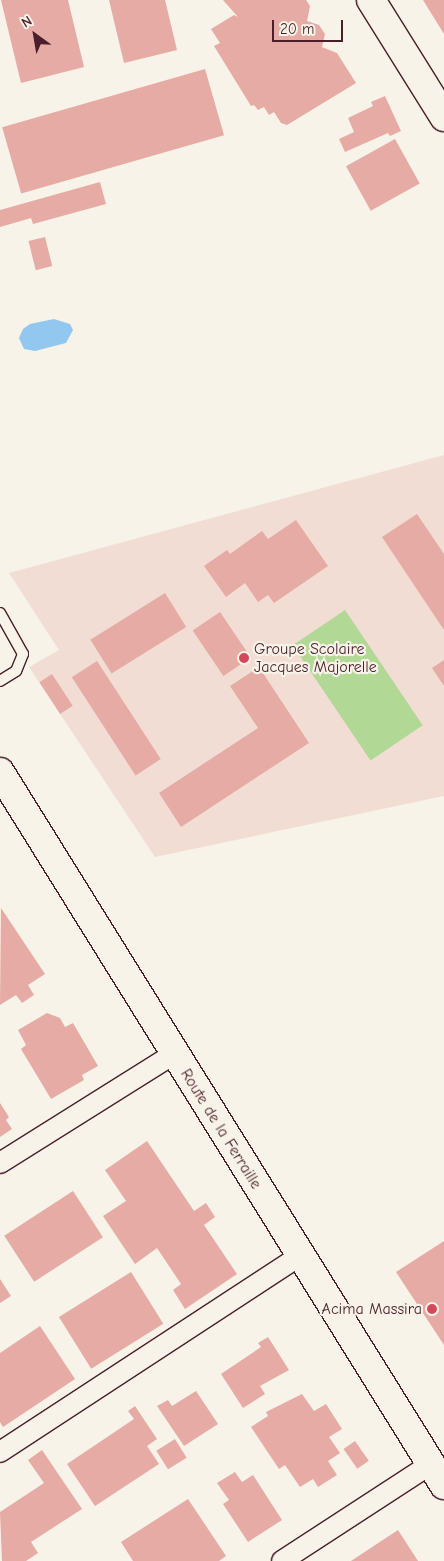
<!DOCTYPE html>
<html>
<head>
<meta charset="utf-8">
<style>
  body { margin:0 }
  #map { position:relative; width:444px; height:1561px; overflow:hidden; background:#f7f3e8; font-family:"Comic Neue",sans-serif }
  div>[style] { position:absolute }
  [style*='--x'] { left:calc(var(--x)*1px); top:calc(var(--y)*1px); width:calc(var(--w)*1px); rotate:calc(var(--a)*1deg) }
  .built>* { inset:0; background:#f2ddd4 }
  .green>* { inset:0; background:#b1d894; transform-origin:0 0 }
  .water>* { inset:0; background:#92c8f0 }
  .building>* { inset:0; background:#e5aba4; transform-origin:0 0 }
  .roads { filter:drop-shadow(1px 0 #4a1f2b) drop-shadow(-1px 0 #4a1f2b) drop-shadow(0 1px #4a1f2b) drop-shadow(0 -1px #4a1f2b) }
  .lane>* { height:10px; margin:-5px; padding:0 5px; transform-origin:5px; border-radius:5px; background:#f7f3e8 }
  .street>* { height:20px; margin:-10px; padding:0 10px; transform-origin:10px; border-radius:10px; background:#f7f3e8 }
  .secondary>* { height:28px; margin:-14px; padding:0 14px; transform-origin:14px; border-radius:14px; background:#f7f3e8 }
  .dots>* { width:14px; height:14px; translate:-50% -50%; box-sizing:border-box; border:2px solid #f7f3e8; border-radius:50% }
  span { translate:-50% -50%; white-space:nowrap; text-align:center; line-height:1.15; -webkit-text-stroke:4.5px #f7f3e8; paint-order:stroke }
  .poi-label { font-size:16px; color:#4a1f2b }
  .left { translate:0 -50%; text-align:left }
  .right { translate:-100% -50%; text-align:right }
  .street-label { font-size:16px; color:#4a1f2b }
  .north { position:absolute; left:10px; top:10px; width:50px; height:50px; -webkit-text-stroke:4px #f7f3e8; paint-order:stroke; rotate:328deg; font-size:14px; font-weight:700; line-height:20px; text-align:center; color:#4a1f2b }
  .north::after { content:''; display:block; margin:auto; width:18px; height:22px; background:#4a1f2b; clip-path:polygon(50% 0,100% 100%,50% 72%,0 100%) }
  .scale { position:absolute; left:272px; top:20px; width:71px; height:22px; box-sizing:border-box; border:2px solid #4a1f2b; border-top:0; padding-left:6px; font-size:15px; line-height:18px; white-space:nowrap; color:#4a1f2b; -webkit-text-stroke:4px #f7f3e8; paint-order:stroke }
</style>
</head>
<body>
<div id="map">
  <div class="built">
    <i style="clip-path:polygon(444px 455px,444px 796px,155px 857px,29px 667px,59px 650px,9px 573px)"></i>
  </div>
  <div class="green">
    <i style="left:345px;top:610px;width:139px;height:63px;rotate:56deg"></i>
  </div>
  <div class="water">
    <i style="clip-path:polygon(54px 319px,70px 324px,73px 330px,66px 343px,35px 351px,24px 349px,19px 338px,23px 329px,30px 324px)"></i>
  </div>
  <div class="building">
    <i style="clip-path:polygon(1px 0,68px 0,84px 67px,21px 83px)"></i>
    <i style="clip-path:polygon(109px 0,165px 0,177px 50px,124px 63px)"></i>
    <i style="clip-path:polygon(223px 0,306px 0,310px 6px,307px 21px,319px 25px,325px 34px,322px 47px,337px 53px,356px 83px,287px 125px,281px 123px,274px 112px,269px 115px,264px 107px,258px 110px,254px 105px,251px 106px,214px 46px,220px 43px,211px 29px,234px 15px,238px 17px)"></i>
    <i style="clip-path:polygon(423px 0,444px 0,444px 34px)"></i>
    <i style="left:205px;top:69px;width:69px;height:211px;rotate:74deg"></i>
    <i style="clip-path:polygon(385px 96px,401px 131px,390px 136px,388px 133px,345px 152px,339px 139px,354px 132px,348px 118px,373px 106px,371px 102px)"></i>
    <i style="left:395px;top:139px;width:51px;height:56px;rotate:61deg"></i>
    <i style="clip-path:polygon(100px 182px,106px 204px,33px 224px,31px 218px,0 227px,0 210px)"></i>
    <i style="left:45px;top:237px;width:30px;height:17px;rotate:76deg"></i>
    <i style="clip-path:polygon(417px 514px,444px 554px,444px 630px,382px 537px)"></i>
    <i style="clip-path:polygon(296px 520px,328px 566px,274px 603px,268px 595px,258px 602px,245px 583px,226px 597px,204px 566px,227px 550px,230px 554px,262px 531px,268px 539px)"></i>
    <i style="left:165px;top:593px;width:40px;height:88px;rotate:58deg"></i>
    <i style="left:220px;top:612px;width:55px;height:33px;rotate:56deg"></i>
    <i style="clip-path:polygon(444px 660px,444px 686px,432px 668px)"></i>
    <i style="left:97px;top:661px;width:117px;height:30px;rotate:57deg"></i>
    <i style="clip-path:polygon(259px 667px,309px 743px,181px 827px,159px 793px,258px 728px,230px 686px)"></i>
    <i style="left:52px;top:674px;width:38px;height:15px;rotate:57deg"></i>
    <i style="clip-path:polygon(1px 908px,45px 974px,28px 985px,34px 995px,22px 1003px,16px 995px,0 1005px)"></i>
    <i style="clip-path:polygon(47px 1013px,60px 1018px,65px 1027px,73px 1023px,98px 1066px,82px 1075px,84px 1080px,51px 1099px,21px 1049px,26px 1045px,18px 1030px)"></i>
    <i style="clip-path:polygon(0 1103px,9px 1117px,6px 1120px,12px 1129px,0 1137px)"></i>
    <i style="clip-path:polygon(147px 1141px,194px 1211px,206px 1203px,215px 1217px,204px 1225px,237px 1274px,185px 1309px,173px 1290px,181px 1284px,157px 1248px,135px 1264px,103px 1216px,126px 1201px,105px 1170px)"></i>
    <i style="left:73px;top:1191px;width:55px;height:82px;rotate:57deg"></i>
    <i style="clip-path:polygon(444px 1241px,444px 1345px,396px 1272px)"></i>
    <i style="left:131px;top:1272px;width:61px;height:85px;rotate:58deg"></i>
    <i style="clip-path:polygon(0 1279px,11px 1296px,0 1303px)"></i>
    <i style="clip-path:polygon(40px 1326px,75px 1379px,3px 1427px,0 1422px,0 1353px)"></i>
    <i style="clip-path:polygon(268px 1337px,289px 1370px,260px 1386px,265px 1394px,243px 1408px,221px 1374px,261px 1347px,258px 1343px)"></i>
    <i style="clip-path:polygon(196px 1391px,218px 1424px,184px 1446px,157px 1406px,168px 1400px,172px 1406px)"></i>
    <i style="clip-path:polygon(302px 1394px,314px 1411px,326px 1404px,342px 1429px,329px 1437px,340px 1453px,328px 1461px,337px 1475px,318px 1487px,313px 1479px,300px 1487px,285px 1465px,279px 1469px,251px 1427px,268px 1416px,266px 1412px)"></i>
    <i style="clip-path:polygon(135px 1406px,157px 1439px,147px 1446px,159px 1464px,95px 1506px,67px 1464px,134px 1419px,128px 1411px)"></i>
    <i style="left:175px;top:1439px;width:22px;height:22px;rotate:58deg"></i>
    <i style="left:355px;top:1441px;width:24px;height:14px;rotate:55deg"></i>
    <i style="clip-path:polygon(42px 1450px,82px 1509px,31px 1542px,38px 1553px,26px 1561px,2px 1561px,0 1512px,44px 1483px,28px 1460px)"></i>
    <i style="clip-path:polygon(235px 1472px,242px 1482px,253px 1475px,282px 1520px,248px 1542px,223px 1504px,229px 1500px,217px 1483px)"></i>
    <i style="clip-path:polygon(188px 1499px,226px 1556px,219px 1561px,133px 1561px,121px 1542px)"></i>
    <i style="clip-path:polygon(398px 1530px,418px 1561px,351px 1561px)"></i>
  </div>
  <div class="roads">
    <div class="lane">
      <i style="--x:0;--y:613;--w:47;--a:60.7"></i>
      <i style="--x:23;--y:654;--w:18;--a:112"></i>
      <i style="--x:16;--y:671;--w:19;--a:148"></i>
    </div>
    <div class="street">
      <i style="--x:0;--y:1163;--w:205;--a:-32.1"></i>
      <i style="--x:0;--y:1452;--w:358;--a:-33.2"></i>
      <i style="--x:282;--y:1561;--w:178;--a:-33.1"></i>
    </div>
    <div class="secondary">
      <i style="--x:371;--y:0;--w:138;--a:58"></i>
      <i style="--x:0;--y:772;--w:840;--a:58.09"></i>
    </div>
  </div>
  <div class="dots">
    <i style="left:244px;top:658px;background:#d1495b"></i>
    <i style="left:432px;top:1309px;background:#d1495b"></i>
  </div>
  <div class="poi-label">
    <span class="left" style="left:254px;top:658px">Groupe Scolaire<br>Jacques Majorelle</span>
    <span class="right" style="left:422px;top:1309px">Acima Massira</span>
  </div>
  <div class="street-label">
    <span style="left:221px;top:1129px;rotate:58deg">Route de la Ferraille</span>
  </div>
  <div class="north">N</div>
  <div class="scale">20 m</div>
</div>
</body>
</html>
